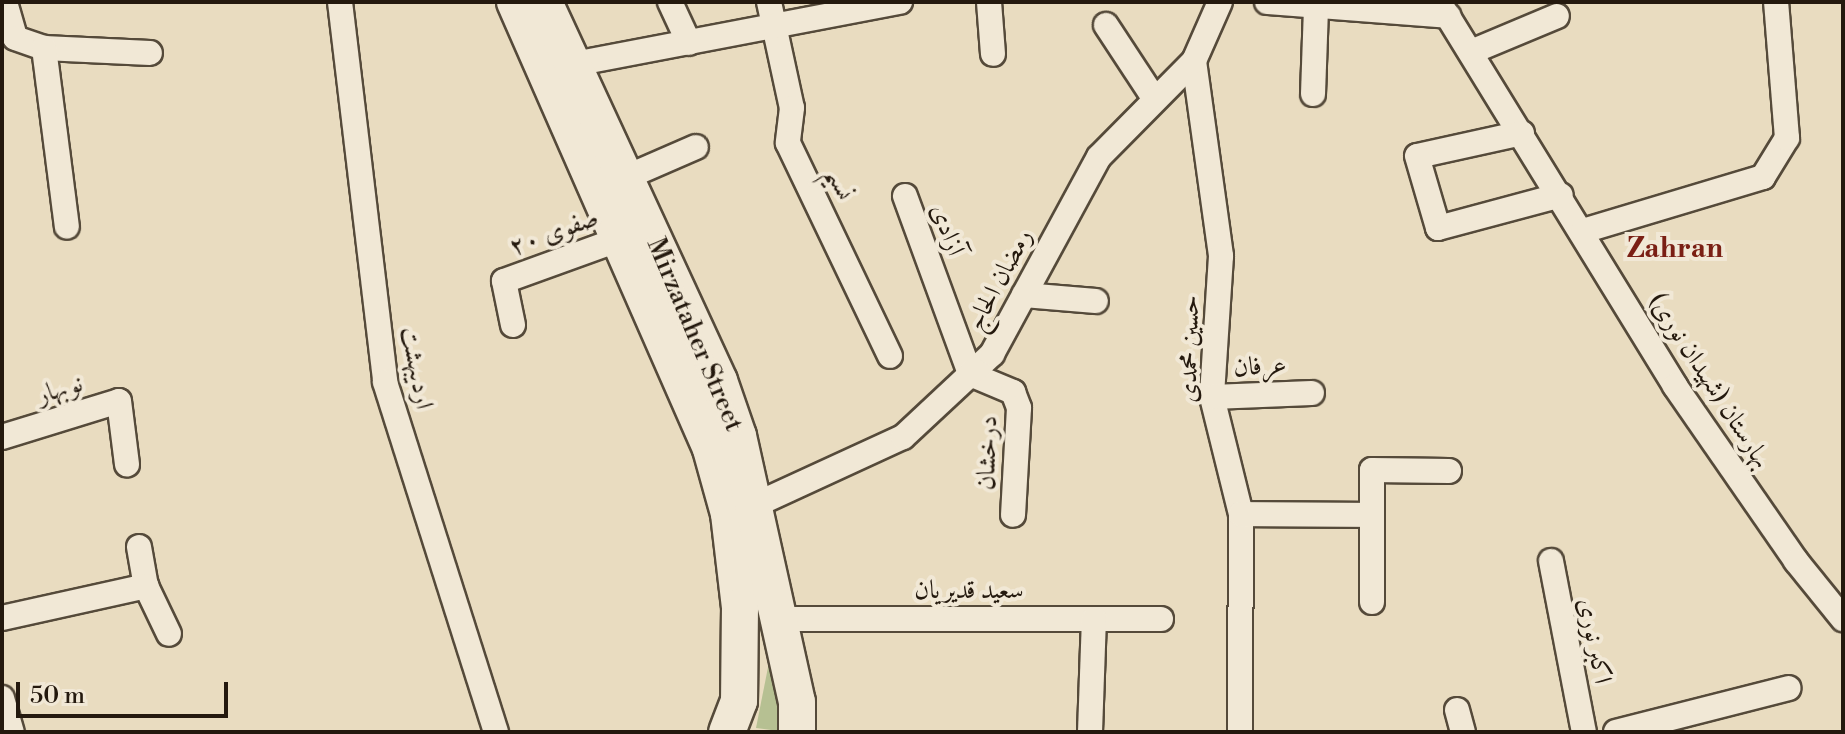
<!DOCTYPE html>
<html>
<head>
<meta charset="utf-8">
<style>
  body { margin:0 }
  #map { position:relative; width:1845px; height:734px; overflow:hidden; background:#e9dcc0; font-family:"Libre Bodoni",Amiri,serif }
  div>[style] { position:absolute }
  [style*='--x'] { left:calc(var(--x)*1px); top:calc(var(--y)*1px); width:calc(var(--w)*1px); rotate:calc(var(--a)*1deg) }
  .green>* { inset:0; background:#b6c092 }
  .roads { filter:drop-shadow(2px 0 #554a3a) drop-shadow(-2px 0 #554a3a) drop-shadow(0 2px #554a3a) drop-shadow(0 -2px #554a3a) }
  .minor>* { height:24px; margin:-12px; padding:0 12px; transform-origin:12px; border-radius:12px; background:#f1e8d6 }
  .secondary>* { height:36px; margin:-18px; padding:0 18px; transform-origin:18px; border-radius:18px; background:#f1e8d6 }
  span { translate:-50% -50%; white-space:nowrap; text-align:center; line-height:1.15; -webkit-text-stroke:8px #f1e8d6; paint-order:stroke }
  .street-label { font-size:26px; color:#24190e }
  .neighbourhood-label { font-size:28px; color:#7a1f14; font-weight:700 }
  .frame { position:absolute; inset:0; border:4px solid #24190e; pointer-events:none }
  .scale { position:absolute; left:16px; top:682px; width:212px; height:36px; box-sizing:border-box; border:4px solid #24190e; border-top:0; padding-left:10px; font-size:24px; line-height:28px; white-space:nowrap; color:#24190e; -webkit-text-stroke:6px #f1e8d6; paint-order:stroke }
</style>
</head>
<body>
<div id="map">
  <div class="green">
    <i style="clip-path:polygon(772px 647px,786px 732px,756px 728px)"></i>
  </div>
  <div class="roads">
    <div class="minor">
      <i style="--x:5;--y:2;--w:37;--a:74"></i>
      <i style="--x:15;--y:38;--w:31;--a:19"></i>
      <i style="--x:44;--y:48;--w:106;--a:2.7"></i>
      <i style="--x:340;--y:2;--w:383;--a:83.2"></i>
      <i style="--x:385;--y:382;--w:367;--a:72.4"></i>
      <i style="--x:670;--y:2;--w:45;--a:65.1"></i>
      <i style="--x:769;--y:2;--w:108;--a:77.8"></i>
      <i style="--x:792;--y:108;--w:35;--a:97"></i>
      <i style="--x:788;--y:143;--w:236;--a:64.4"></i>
      <i style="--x:989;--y:2;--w:52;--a:85.6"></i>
      <i style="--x:1267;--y:2;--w:182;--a:4.4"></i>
      <i style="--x:1439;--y:2;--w:451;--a:58.4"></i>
      <i style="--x:1675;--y:386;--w:213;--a:55.3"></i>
      <i style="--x:1796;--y:561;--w:75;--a:51"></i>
      <i style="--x:1106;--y:25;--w:87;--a:56.7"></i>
      <i style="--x:44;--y:48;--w:180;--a:82.7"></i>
      <i style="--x:1471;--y:52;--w:93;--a:-22.7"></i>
      <i style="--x:1194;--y:61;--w:197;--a:82.1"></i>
      <i style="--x:1221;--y:256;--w:141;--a:93.7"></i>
      <i style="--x:1212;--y:397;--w:121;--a:76.1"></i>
      <i style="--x:1241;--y:514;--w:218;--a:90.3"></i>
      <i style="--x:574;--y:64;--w:332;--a:-10.8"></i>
      <i style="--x:1313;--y:94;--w:88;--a:-88"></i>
      <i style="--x:1522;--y:133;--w:107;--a:167.6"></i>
      <i style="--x:1417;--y:156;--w:75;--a:73.7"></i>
      <i style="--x:1438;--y:228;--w:127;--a:-15"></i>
      <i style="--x:627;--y:177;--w:75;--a:-23.5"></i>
      <i style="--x:905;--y:196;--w:189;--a:69.9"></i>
      <i style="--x:970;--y:374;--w:47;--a:22.7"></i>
      <i style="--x:1013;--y:392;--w:17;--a:69"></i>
      <i style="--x:1019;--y:408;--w:107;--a:93.2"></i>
      <i style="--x:1583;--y:231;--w:188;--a:-16.7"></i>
      <i style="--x:1763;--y:177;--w:46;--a:-58.4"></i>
      <i style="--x:1787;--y:138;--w:136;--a:-94.6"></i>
      <i style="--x:1024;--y:295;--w:72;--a:4.8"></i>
      <i style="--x:513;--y:325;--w:45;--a:-101.6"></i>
      <i style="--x:504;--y:281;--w:123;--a:-19.9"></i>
      <i style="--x:1212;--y:397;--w:100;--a:-2.3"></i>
      <i style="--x:2;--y:437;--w:122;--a:-17.1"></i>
      <i style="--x:119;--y:401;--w:64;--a:82.8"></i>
      <i style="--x:755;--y:505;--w:163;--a:-24.7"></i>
      <i style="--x:903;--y:437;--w:122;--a:-43"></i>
      <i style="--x:992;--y:354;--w:224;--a:-61.5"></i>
      <i style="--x:1099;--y:157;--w:135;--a:-45.3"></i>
      <i style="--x:1194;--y:61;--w:64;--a:-66.2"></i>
      <i style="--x:1241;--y:514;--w:128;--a:0.4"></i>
      <i style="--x:139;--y:547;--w:40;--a:80"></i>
      <i style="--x:146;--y:586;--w:53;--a:64.4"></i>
      <i style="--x:1551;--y:561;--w:174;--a:79.1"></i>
      <i style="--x:1372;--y:602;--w:132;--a:-90"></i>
      <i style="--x:1372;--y:470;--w:77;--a:0.7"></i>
      <i style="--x:2;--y:618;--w:148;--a:-12.5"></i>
      <i style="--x:777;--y:619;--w:384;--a:0"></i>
      <i style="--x:2;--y:698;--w:35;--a:74"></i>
      <i style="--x:1457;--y:710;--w:23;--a:75"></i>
      <i style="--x:1090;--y:732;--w:113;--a:-88"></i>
      <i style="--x:1616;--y:732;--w:178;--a:-14.3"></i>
    </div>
    <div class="secondary">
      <i style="--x:515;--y:2;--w:488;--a:66.3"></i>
      <i style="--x:711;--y:449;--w:67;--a:74.5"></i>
      <i style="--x:729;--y:514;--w:94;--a:83.3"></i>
      <i style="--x:740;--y:607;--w:94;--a:90.6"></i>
      <i style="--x:739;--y:701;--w:33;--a:111"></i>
      <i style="--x:544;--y:2;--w:417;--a:65.2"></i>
      <i style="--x:719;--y:381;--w:58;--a:70.9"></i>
      <i style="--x:738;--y:436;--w:272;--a:77.5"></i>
      <i style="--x:797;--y:702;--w:30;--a:90"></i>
    </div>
  </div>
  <div class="street-label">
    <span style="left:839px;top:184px;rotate:65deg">نسیم</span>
    <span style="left:947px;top:230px;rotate:70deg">آزادی</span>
    <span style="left:554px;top:233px;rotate:-20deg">صفوی ۲۰</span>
    <span style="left:1000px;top:280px;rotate:-62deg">رمضان الحاج</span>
    <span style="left:694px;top:335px;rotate:67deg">Mirzataher Street</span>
    <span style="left:1190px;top:349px;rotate:-89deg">حسین محمدی</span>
    <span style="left:1260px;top:367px;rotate:-3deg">عرفان</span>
    <span style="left:416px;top:368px;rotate:79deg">اردیبهشت</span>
    <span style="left:1709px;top:381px;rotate:57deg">بهارستان (شهیدان نوری)</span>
    <span style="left:60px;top:390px;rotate:-17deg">نوبهار</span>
    <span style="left:988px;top:453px;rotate:-88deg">درخشان</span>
    <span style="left:969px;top:591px">سعید قدیریان</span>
    <span style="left:1594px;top:641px;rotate:79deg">اکبر نوری</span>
  </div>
  <div class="neighbourhood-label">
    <span style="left:1675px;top:249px">Zahran</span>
  </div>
  <div class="frame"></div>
  <div class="scale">50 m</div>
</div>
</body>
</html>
